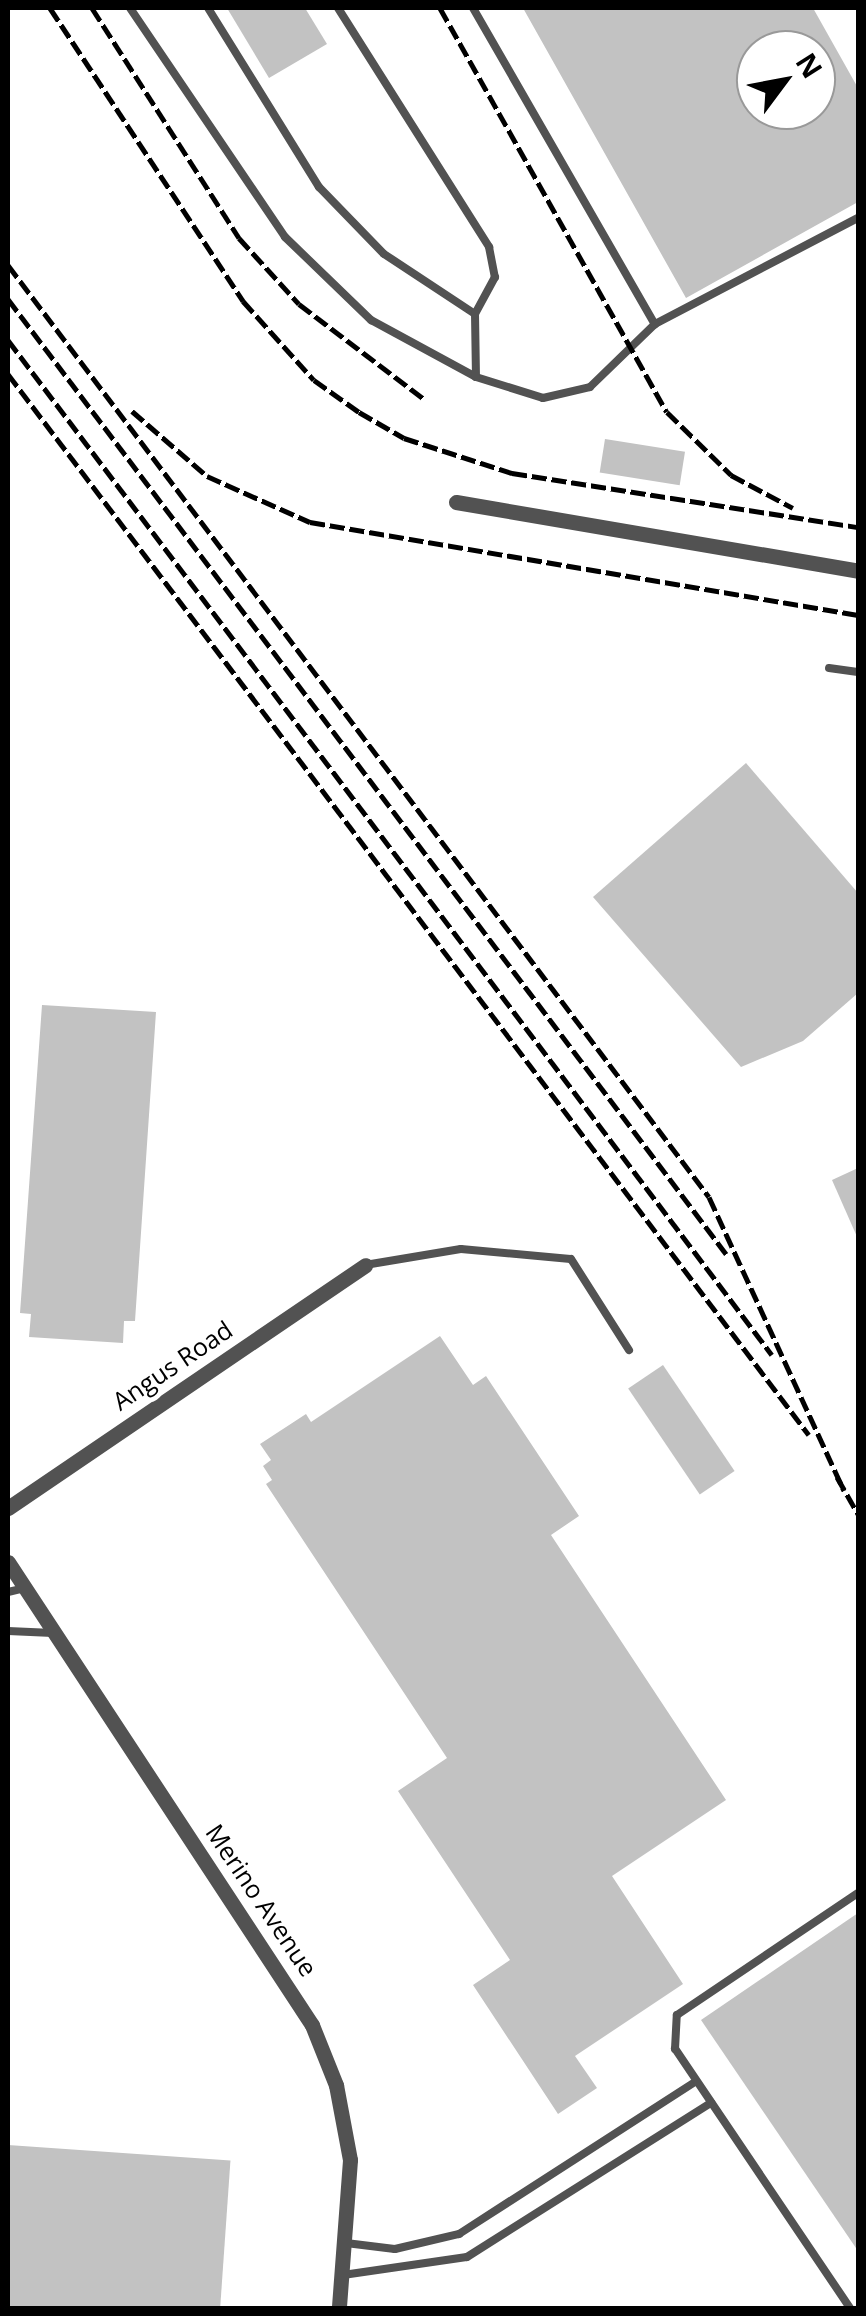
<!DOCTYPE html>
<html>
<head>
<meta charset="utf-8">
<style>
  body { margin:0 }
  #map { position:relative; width:866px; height:2316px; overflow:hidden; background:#fff; font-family:"Open Sans",sans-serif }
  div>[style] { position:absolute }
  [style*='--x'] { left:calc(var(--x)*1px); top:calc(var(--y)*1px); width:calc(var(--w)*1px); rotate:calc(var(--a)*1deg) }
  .building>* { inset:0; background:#c2c2c2; transform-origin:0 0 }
  .lane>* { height:8px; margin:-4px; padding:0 4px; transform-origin:4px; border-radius:4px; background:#525252 }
  .street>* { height:15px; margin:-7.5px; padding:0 7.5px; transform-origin:7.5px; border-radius:7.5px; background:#525252 }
  .rail>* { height:5px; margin-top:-2.5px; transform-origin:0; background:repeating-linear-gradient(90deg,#000 0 15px,transparent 0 20px) }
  span { translate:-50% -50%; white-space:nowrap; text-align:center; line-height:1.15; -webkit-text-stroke:9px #fff; paint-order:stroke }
  .street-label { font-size:25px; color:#000 }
  .frame { position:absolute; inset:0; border:10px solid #000; pointer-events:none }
  .north { position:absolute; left:736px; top:30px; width:100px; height:100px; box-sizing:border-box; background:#fff; border:2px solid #999; border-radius:50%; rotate:58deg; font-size:28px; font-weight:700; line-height:40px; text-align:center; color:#000 }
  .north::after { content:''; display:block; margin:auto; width:35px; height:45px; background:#000; clip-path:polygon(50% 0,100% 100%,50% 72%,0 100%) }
</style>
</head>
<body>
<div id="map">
  <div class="building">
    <i style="clip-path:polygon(227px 8px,305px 8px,327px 44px,269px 78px)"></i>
    <i style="clip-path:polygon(evenodd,523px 8px,813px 8px,858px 88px,858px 202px,686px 298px,523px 8px,756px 50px,816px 50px,816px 110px,756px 110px,756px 50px)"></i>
    <i style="left:605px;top:439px;width:81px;height:34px;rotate:9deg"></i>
    <i style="clip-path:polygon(746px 763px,858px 893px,858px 993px,803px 1041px,741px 1067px,593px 897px)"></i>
    <i style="clip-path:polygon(42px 1005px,156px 1012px,135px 1321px,124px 1321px,123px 1343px,29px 1337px,31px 1314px,20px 1313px)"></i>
    <i style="clip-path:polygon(858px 1168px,858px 1239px,832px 1180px)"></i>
    <i style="clip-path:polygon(440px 1336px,473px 1385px,486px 1376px,579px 1516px,551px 1535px,726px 1800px,612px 1876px,683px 1984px,575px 2056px,597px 2088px,558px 2114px,473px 1985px,510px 1960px,398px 1791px,447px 1758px,266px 1484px,272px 1480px,263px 1466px,271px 1460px,260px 1444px,306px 1414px,311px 1422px)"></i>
    <i style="left:663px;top:1365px;width:128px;height:42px;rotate:56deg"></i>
    <i style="clip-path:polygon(858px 1913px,858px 2251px,701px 2020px)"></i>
    <i style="left:8px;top:2145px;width:223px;height:163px;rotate:4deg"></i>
  </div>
  <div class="lane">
    <i style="--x:130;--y:8;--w:277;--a:55.9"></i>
    <i style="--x:285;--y:237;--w:120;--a:44"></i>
    <i style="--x:371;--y:320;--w:119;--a:28.5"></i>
    <i style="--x:476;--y:377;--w:70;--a:17.4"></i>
    <i style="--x:543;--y:398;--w:48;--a:-13.2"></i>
    <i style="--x:590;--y:387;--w:91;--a:-44.1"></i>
    <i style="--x:655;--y:324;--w:229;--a:-27.6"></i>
    <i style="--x:208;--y:8;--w:211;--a:58.2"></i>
    <i style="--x:319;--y:187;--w:93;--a:45.9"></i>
    <i style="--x:384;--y:254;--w:109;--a:33.4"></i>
    <i style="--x:475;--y:314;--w:63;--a:89.1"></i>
    <i style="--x:338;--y:8;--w:283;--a:57.7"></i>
    <i style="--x:489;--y:247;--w:31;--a:79"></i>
    <i style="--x:495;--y:277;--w:42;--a:118.4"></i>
    <i style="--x:473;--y:8;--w:365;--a:60.1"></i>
    <i style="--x:829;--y:668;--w:29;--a:8"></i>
    <i style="--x:365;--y:1265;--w:97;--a:-9.5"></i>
    <i style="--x:461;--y:1249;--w:110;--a:5.2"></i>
    <i style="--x:571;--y:1259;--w:108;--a:57.5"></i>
    <i style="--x:8;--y:1592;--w:17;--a:-13"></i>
    <i style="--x:8;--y:1631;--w:45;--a:2.5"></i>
    <i style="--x:346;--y:2243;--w:49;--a:7"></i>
    <i style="--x:395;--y:2249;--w:66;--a:-13.2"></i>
    <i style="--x:459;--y:2234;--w:282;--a:-32.8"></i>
    <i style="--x:343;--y:2275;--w:125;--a:-8.3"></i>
    <i style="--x:467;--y:2257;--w:289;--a:-32.3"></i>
    <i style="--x:850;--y:2308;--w:313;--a:-124"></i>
    <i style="--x:675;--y:2049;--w:34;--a:-87"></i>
    <i style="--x:677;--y:2015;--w:218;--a:-34"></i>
  </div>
  <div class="street">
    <i style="--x:456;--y:502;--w:408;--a:9.7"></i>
    <i style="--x:8;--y:1508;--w:432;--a:-34.2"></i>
    <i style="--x:8;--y:1562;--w:554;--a:56.71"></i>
    <i style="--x:312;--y:2025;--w:65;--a:68.2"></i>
    <i style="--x:336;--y:2085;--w:76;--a:79.4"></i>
    <i style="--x:350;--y:2160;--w:148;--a:94.3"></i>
  </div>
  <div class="rail">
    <i style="--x:50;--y:8;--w:351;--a:56.6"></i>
    <i style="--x:243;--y:301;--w:106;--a:48.1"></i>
    <i style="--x:314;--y:380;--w:55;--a:35.4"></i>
    <i style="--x:359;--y:412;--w:52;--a:30"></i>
    <i style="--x:404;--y:438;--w:114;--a:18"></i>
    <i style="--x:512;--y:473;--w:350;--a:8.9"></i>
    <i style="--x:92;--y:8;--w:273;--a:57.4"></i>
    <i style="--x:239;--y:238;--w:89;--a:47.7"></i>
    <i style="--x:299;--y:304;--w:157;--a:37.2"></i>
    <i style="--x:440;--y:8;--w:463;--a:60.7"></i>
    <i style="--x:667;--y:412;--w:90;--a:44.5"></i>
    <i style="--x:731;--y:475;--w:70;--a:28"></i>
    <i style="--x:8;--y:265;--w:1166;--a:53.05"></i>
    <i style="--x:709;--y:1197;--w:323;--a:65.3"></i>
    <i style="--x:8;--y:299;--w:1195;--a:53.06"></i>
    <i style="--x:8;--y:340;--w:1270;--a:53.03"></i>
    <i style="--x:8;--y:374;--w:1329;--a:52.95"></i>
    <i style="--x:132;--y:411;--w:99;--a:40.9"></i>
    <i style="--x:207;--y:476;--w:113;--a:24.1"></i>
    <i style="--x:310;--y:522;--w:556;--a:9.63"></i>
    <i style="--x:837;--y:1477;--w:43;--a:60.4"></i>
  </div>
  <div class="street-label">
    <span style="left:172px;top:1365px;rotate:-34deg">Angus Road</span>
    <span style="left:262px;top:1900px;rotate:56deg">Merino Avenue</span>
  </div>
  <div class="frame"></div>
  <div class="north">N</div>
</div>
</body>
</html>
